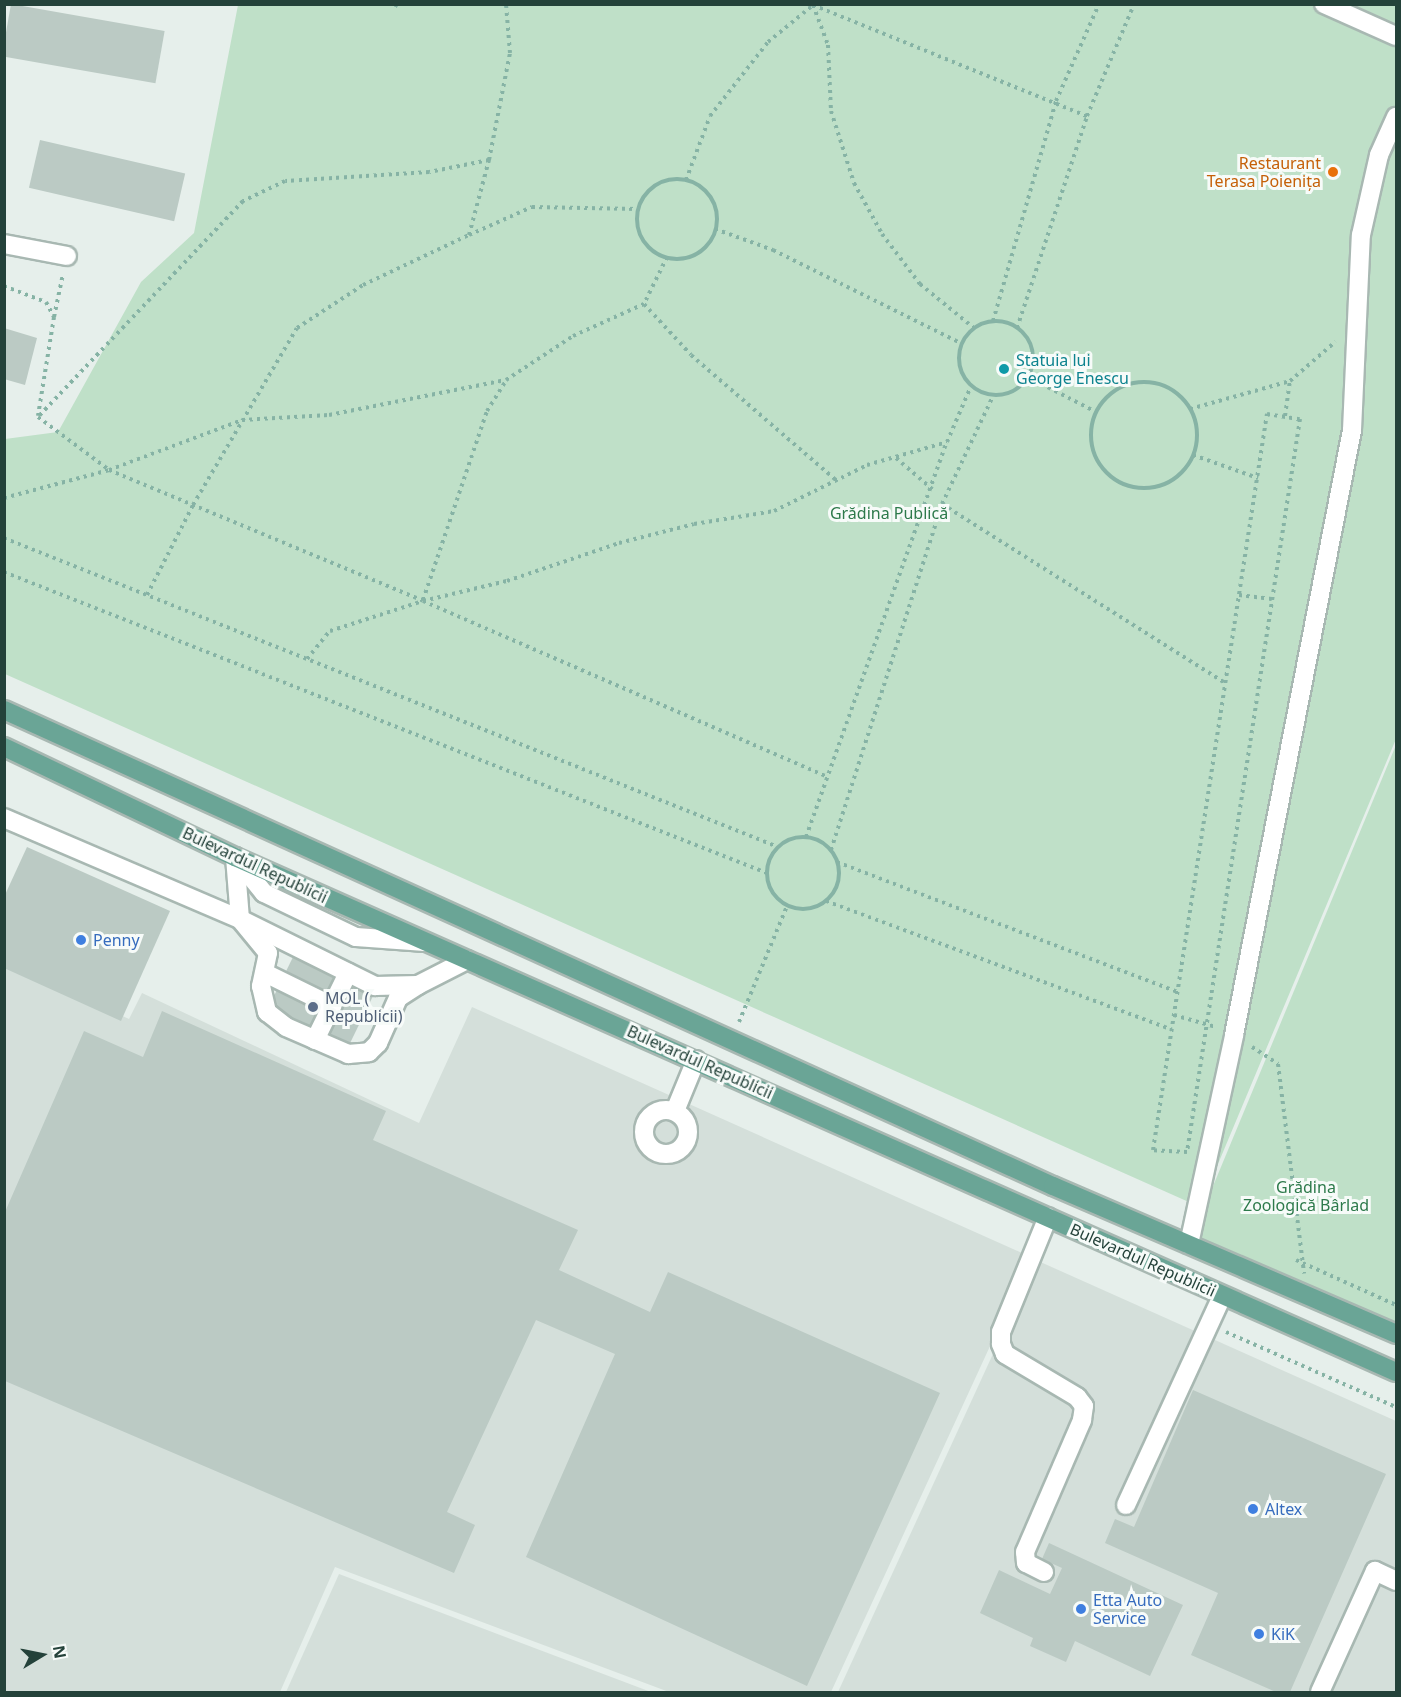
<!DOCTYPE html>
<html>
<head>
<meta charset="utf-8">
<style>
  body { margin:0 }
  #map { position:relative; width:1401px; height:1697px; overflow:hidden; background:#e6efeb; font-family:"Noto Sans",sans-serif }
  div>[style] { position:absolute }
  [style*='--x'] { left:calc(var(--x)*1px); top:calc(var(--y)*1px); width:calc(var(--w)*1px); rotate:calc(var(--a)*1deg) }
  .built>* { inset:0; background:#d4dfda }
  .green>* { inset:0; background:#bfe0c8 }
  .building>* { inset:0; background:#bbcac4; transform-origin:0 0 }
  .path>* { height:4px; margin-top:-2px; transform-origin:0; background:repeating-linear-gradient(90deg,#86b3a5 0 3px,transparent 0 7.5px) }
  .path>.ring { margin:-2px; padding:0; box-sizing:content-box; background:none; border:4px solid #86b3a5; border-radius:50% }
  .roads { filter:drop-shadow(2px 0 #a8b8b2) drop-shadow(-2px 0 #a8b8b2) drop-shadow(0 2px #a8b8b2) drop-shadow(0 -2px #a8b8b2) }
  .minor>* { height:18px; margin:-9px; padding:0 9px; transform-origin:9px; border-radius:9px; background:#fff }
  .minor>.ring { margin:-9px; padding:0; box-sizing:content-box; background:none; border:18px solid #fff; border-radius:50% }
  .major>* { height:18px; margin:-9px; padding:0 9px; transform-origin:9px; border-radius:9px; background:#6aa596 }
  .dots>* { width:16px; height:16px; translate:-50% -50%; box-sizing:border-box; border:3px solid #f7fbf9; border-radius:50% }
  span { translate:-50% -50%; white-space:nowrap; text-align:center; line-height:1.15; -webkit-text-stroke:6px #f7fbf9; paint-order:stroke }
  .food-label { font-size:16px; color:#c56008 }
  .right { translate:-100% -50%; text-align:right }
  .culture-label { font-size:16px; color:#0d838f }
  .left { translate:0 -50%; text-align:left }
  .park-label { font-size:16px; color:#2d7a4b }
  .street-label { font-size:16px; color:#24423a }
  .shop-label { font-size:16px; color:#366cbe }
  .service-label { font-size:16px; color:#4e5e75 }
  .frame { position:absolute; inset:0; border:6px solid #24423a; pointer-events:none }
  .north { position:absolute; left:12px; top:1625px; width:60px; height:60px; -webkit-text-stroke:4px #f7fbf9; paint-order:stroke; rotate:80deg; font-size:16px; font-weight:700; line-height:24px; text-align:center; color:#24423a }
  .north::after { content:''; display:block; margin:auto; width:21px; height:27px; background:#24423a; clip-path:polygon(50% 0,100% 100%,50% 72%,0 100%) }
</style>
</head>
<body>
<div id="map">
  <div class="built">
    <i style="clip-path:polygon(4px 960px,129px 1019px,142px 993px,419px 1123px,472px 1007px,1031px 1257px,831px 1692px,669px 1692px,335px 1567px,280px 1692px,5px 1692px)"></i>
    <i style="clip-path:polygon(1036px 1260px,1396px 1421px,1396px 1692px,838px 1692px)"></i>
    <i style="clip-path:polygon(339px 1574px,651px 1692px,286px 1692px)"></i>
  </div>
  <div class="green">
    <i style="clip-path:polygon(238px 5px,1396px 5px,1396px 739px,1200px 1207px,5px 674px,5px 439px,58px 432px,141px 282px,194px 233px)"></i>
    <i style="clip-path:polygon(1396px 745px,1396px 1332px,1189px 1244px)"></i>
  </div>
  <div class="building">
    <i style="left:11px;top:4px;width:156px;height:53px;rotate:10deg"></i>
    <i style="left:40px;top:140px;width:149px;height:49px;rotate:13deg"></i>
    <i style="clip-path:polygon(4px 328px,37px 338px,25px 385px,4px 379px)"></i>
    <i style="clip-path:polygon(27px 847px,170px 911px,121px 1021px,4px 968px,4px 897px)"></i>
    <i style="left:293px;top:957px;width:89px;height:55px;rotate:26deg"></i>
    <i style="clip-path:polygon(162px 1011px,386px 1111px,373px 1140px,578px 1230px,559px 1270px,650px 1312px,668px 1272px,940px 1393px,807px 1686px,526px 1557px,615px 1354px,536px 1320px,447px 1512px,475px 1525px,454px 1573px,5px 1381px,5px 1212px,84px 1031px,143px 1057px)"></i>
    <i style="clip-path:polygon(1193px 1390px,1386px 1474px,1290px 1692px,1276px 1692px,1191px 1655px,1218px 1593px,1105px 1543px,1115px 1519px,1134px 1527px)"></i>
    <i style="clip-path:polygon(1049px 1543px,1183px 1605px,1150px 1676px,1075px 1641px,1066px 1662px,1030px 1646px,1033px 1638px,980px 1613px,999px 1570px,1050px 1594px,1062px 1568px,1042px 1559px)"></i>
  </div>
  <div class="path">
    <i style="--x:813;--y:5;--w:296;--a:22.1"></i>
    <i style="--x:395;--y:7;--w:4;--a:-56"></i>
    <i style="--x:489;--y:160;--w:61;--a:168.7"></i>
    <i style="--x:429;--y:172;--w:144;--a:176.4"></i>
    <i style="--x:285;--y:181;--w:47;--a:154.5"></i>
    <i style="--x:243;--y:201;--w:298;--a:133.5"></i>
    <i style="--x:38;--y:417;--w:89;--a:36.7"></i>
    <i style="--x:109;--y:470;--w:142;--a:-20.6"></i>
    <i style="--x:242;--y:420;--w:87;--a:-3.3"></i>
    <i style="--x:329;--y:415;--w:180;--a:-11.2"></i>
    <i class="ring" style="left:637px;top:179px;width:76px;height:76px"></i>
    <i style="--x:686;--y:180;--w:68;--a:-69.4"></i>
    <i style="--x:710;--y:116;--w:94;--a:-51.9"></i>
    <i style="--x:768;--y:42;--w:58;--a:-39.4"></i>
    <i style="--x:813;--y:5;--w:43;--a:69.4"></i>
    <i style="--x:828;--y:45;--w:66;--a:87.4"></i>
    <i style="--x:831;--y:111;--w:76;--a:72.3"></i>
    <i style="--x:854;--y:183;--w:58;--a:61.2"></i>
    <i style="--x:882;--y:234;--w:63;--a:52.8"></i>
    <i style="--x:920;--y:284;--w:70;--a:39.2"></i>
    <i style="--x:715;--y:229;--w:62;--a:19.9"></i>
    <i style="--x:773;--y:250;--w:211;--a:26.4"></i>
    <i style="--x:469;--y:235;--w:69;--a:-24"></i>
    <i style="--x:532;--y:207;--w:106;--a:1.1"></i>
    <i style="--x:667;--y:257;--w:52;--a:116.1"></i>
    <i style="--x:644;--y:304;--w:69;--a:47.3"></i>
    <i style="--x:691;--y:355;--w:191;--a:40.8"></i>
    <i style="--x:4;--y:286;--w:45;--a:20.9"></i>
    <i style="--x:46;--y:302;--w:17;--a:62"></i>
    <i style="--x:54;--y:317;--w:100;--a:99.2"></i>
    <i style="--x:54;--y:317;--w:44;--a:-78.2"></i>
    <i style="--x:993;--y:321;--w:229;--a:-74"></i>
    <i style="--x:1056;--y:101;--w:106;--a:-66.1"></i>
    <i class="ring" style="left:959px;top:321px;width:70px;height:70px"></i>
    <i style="--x:1017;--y:328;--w:223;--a:-71.7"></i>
    <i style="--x:1087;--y:116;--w:121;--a:-67.2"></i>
    <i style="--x:1028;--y:377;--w:76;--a:27.2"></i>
    <i class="ring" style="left:1091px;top:382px;width:102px;height:102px"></i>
    <i style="--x:1190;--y:409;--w:104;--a:-15.6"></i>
    <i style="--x:1267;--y:414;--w:33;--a:9"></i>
    <i style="--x:1300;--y:419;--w:742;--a:98.76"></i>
    <i style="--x:1187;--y:1152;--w:34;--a:-177"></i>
    <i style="--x:1153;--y:1150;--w:745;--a:-81.2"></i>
    <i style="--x:1285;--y:416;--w:35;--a:-82"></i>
    <i style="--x:1290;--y:381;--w:60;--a:-40.9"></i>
    <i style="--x:1193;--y:455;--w:69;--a:19.5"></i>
    <i style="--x:896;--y:458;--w:48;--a:40.7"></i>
    <i style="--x:4;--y:498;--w:109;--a:-14.9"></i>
    <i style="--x:109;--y:470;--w:340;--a:22.6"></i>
    <i style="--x:423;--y:601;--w:442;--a:23.5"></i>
    <i style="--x:942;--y:504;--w:335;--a:32.3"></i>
    <i style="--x:4;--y:538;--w:833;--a:21.76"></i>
    <i style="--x:4;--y:572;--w:820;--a:21.53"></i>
    <i style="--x:147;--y:595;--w:101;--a:-62.9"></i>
    <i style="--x:193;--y:505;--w:205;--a:-59.6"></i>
    <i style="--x:297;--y:328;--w:79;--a:-33.1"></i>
    <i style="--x:363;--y:285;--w:117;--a:-25.3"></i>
    <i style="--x:469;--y:235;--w:78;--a:-75.1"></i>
    <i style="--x:489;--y:160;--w:109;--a:-78.9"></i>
    <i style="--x:510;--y:53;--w:49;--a:-94.7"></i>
    <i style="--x:1239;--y:595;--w:33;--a:7"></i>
    <i style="--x:423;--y:600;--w:200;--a:-71.3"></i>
    <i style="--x:487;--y:411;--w:36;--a:-58"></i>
    <i style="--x:506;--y:380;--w:80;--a:-33.3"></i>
    <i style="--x:573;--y:336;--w:78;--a:-24.3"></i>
    <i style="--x:307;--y:659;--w:36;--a:-51"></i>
    <i style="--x:330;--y:631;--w:98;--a:-17.9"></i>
    <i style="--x:423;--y:601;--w:86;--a:-13.4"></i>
    <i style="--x:507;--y:581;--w:118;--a:-18.7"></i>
    <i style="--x:619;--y:543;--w:77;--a:-14.2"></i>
    <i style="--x:694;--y:524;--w:81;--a:-9.2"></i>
    <i style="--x:774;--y:511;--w:104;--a:-26.3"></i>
    <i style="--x:867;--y:465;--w:83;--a:-16"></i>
    <i class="ring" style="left:767px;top:837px;width:68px;height:68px"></i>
    <i style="--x:806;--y:837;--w:419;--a:-70.4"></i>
    <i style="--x:947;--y:442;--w:61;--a:-66.8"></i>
    <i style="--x:831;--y:850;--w:363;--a:-72.2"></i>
    <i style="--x:942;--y:504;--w:119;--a:-64.7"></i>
    <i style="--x:837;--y:862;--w:365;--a:20.9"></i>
    <i style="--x:826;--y:901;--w:369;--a:20.4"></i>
    <i style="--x:1174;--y:1015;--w:44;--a:15.9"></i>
    <i style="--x:739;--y:1022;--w:126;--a:-67.5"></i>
    <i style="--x:1252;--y:1047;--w:31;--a:33"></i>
    <i style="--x:1278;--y:1064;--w:211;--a:82.9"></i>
    <i style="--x:1296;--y:1260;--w:110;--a:24.2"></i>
    <i style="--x:1226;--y:1332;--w:186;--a:23.8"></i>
  </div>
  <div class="roads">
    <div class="minor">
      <i style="--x:1324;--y:4;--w:79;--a:24"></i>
      <i style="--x:4;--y:244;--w:64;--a:10.8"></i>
      <i style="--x:4;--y:818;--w:257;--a:23.2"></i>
      <i style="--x:240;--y:919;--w:44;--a:50.5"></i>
      <i style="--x:268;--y:953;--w:34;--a:102"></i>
      <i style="--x:261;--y:986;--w:27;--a:77"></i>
      <i style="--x:267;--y:1012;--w:24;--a:38"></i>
      <i style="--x:286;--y:1027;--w:68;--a:23.5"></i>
      <i style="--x:348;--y:1054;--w:21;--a:-5"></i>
      <i style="--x:369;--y:1052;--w:13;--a:-45"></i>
      <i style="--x:378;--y:1043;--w:49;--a:-66"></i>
      <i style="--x:398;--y:998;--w:24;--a:-33"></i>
      <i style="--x:235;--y:857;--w:62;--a:85.4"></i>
      <i style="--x:240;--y:919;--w:151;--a:26.4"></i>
      <i style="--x:375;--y:986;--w:43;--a:-1.3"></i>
      <i style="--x:418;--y:985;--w:55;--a:-27"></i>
      <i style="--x:235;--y:857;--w:46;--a:51.1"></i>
      <i style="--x:264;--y:893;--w:102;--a:25.6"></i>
      <i style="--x:356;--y:937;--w:69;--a:4.1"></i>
      <i style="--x:265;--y:973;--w:75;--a:26.2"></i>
      <i style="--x:315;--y:1040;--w:75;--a:-63.8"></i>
      <i class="ring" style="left:644px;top:1110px;width:26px;height:26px"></i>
      <i style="--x:675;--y:1111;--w:55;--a:-67.6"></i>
      <i style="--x:1189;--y:1244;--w:214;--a:-77.8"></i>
      <i style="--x:1234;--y:1035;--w:616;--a:-78.96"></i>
      <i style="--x:1352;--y:430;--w:195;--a:-87.4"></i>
      <i style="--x:1361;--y:235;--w:82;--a:-77.3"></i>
      <i style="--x:1379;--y:155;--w:42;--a:-65.9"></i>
      <i style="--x:1126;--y:1505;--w:230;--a:-65.3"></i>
      <i style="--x:1044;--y:1572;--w:20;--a:-153"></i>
      <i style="--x:1026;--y:1563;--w:11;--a:-95"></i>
      <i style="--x:1025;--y:1552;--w:144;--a:-66.6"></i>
      <i style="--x:1082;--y:1420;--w:14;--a:-82"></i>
      <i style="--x:1084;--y:1406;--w:11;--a:-128"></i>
      <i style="--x:1077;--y:1397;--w:84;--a:-149.2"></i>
      <i style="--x:1005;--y:1354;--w:11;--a:-112"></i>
      <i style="--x:1001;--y:1344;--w:12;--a:-90"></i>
      <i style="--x:1001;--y:1332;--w:124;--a:-67.8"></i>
      <i style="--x:1320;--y:1692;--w:133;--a:-65.6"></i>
      <i style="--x:1375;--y:1571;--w:23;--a:25"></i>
    </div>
    <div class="major">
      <i style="--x:4;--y:710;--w:1152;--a:24.41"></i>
      <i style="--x:1053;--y:1186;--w:374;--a:23.3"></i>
      <i style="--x:4;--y:747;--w:256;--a:25.5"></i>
      <i style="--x:235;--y:857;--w:1270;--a:23.92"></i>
    </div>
  </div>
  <div class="dots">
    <i style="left:1333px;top:172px;background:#e8710a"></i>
    <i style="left:1004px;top:369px;background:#0f9aa8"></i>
    <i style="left:81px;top:940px;background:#3f7fe0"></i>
    <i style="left:313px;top:1007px;background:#5c6f8a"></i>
    <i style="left:1253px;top:1509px;background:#3f7fe0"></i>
    <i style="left:1081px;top:1609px;background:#3f7fe0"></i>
    <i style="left:1259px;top:1634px;background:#3f7fe0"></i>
  </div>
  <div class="food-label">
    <span class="right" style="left:1321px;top:172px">Restaurant<br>Terasa Poienița</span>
  </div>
  <div class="culture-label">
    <span class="left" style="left:1016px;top:369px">Statuia lui<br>George Enescu</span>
  </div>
  <div class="park-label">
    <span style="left:889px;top:513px">Grădina Publică</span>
    <span style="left:1306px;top:1196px">Grădina<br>Zoologică Bârlad</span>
  </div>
  <div class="street-label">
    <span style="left:255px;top:865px;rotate:25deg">Bulevardul Republicii</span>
    <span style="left:700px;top:1062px;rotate:24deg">Bulevardul Republicii</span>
    <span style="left:1143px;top:1260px;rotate:24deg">Bulevardul Republicii</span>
  </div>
  <div class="shop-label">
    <span class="left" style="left:93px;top:940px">Penny</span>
    <span class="left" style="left:1265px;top:1509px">Altex</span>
    <span class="left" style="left:1093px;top:1609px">Etta Auto<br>Service</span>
    <span class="left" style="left:1271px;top:1634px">KiK</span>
  </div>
  <div class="service-label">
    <span class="left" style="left:325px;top:1007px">MOL (<br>Republicii)</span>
  </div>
  <div class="frame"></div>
  <div class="north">N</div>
</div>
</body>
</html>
